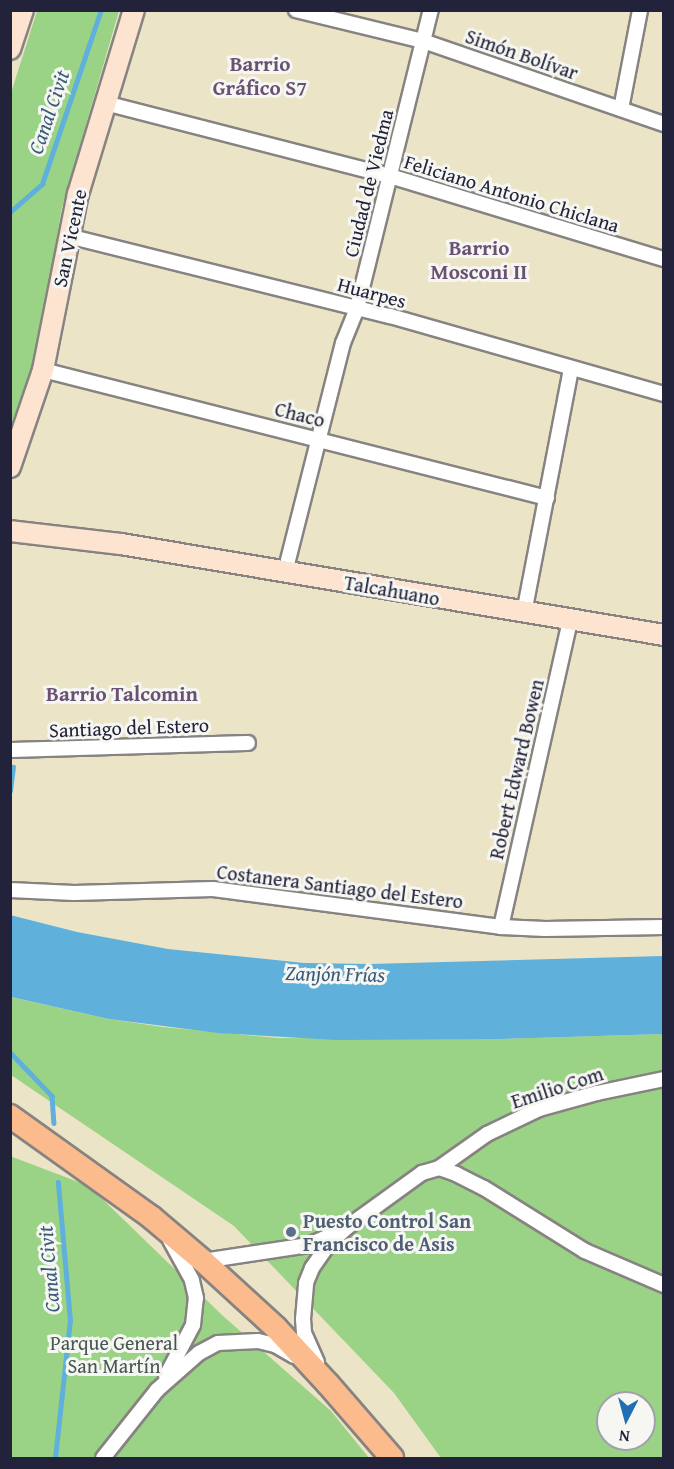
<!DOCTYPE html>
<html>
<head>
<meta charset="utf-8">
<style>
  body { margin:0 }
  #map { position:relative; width:674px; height:1469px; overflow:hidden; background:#ebe4c7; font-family:"Gentium Book Plus",serif }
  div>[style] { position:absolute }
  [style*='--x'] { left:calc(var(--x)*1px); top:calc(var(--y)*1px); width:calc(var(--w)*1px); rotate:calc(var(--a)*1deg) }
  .green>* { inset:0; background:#9bd386 }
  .water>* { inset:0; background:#5fb0da }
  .stream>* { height:4.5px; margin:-2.25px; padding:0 2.25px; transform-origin:2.25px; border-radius:2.25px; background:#5fb0da }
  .roads { filter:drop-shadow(2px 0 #868381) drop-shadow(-2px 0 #868381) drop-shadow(0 2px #868381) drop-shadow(0 -2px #868381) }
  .street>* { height:14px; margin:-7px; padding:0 7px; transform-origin:7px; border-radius:7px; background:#fff }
  .secondary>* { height:20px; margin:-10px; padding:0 10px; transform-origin:10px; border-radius:10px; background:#fde4d1 }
  .primary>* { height:22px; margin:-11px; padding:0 11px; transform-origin:11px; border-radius:11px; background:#fbbb8d }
  .dots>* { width:16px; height:16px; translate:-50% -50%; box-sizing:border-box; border:3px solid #f6f6f2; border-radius:50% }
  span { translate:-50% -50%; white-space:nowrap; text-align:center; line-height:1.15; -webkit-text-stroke:6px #f6f6f2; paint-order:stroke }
  .street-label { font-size:20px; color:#22223b }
  .service-label { font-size:20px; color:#4e5e75; font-weight:700 }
  .left { translate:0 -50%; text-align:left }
  .park-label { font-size:20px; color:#465752 }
  .neighbourhood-label { font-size:21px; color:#685172; font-weight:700 }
  .water-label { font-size:21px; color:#3a5b7b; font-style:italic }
  .frame { position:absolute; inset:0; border:12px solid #22223b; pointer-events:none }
  .north { position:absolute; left:596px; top:1391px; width:60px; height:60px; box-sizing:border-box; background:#f6f6f2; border:2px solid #a1a1a9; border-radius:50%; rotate:186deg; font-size:16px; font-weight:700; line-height:24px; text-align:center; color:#22223b }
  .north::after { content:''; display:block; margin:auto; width:21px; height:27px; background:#1f6fb2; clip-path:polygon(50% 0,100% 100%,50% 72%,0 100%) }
</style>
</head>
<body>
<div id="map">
  <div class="green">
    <i style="clip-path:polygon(37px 11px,119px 11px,62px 207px,36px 360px,11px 425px,11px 93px)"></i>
    <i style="clip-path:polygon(evenodd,10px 997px,109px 1019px,163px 1027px,278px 1038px,499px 1039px,663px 1034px,663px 1458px,441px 1458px,394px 1393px,234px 1226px,11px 1075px,10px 997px,608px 1403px,644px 1403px,644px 1439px,608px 1439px,608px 1403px)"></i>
    <i style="clip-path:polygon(10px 1156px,89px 1186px,222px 1315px,331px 1411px,369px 1458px,11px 1458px)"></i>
  </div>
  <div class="water">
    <i style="clip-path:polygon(10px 915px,77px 932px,168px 949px,304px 963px,370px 964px,663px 956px,663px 1034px,499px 1039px,336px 1040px,218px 1033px,109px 1019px,11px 997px)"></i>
  </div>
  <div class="stream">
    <i style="--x:10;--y:212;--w:43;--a:-41.2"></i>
    <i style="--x:42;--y:184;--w:184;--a:-71.3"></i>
    <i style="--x:10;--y:791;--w:24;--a:-83"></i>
    <i style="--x:10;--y:1052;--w:61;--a:46.3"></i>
    <i style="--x:52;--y:1096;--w:27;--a:86"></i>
    <i style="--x:55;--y:1458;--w:138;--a:-83.8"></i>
    <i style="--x:70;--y:1321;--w:139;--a:-95"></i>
  </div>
  <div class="roads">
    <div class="street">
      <i style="--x:296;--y:10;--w:131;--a:13.7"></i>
      <i style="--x:423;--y:41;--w:255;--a:19"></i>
      <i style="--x:105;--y:103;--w:294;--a:14.4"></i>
      <i style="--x:390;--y:176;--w:286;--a:16.9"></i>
      <i style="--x:621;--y:109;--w:101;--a:-79.1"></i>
      <i style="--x:68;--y:236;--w:332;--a:14"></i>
      <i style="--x:390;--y:316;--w:285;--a:15.9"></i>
      <i style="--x:43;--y:370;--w:520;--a:14.25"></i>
      <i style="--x:285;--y:572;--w:236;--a:-75.8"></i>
      <i style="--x:343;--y:343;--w:38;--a:-68"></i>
      <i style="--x:357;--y:308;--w:307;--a:-76.1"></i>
      <i style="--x:524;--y:613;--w:248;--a:-79.1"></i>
      <i style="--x:10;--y:750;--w:238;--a:-1.7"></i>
      <i style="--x:10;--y:890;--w:64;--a:2.7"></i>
      <i style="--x:74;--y:893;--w:139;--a:-1.6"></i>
      <i style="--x:213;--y:889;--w:290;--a:7.5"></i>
      <i style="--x:501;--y:927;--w:44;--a:2.6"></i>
      <i style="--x:545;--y:929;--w:119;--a:-1"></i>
      <i style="--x:501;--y:927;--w:315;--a:-77.3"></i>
      <i style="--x:439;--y:1168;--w:59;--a:-35.3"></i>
      <i style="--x:487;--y:1134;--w:58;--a:-25.7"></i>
      <i style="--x:539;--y:1109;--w:60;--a:-15.4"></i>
      <i style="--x:597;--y:1093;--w:68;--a:-11.8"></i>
      <i style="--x:203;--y:1261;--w:107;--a:-8.6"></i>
      <i style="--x:309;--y:1245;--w:30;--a:-24"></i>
      <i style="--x:317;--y:1362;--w:32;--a:-114"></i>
      <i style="--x:304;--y:1333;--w:14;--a:-94"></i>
      <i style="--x:303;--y:1319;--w:36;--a:-85"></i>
      <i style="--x:306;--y:1283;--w:16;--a:-68"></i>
      <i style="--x:312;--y:1268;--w:28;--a:-55"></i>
      <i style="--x:328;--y:1245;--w:25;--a:-43"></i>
      <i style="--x:346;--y:1228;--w:94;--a:-35.9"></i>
      <i style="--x:422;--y:1173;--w:18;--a:-16"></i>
      <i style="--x:439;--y:1168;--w:18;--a:19"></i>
      <i style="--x:456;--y:1174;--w:31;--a:27"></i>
      <i style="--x:484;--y:1188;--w:119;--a:32"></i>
      <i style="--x:585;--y:1251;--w:86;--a:23.3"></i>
      <i style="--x:166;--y:1376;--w:58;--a:-62.1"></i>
      <i style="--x:193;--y:1325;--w:27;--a:-84"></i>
      <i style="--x:196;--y:1298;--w:18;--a:-103"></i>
      <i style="--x:192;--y:1280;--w:46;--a:-118.8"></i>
      <i style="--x:103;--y:1458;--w:87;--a:-51.5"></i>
      <i style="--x:157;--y:1390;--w:56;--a:-41.4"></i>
      <i style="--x:199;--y:1353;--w:21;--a:-28"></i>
      <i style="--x:218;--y:1343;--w:40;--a:-2.9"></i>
      <i style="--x:258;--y:1341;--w:17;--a:13"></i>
      <i style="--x:275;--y:1345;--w:22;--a:30"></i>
    </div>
    <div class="secondary">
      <i style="--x:10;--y:49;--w:41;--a:-71.6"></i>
      <i style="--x:10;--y:467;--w:102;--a:-71.2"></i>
      <i style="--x:43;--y:370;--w:179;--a:-78.8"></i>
      <i style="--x:78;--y:194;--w:192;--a:-73.1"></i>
      <i style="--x:10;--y:531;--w:112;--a:6.7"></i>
      <i style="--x:121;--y:544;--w:551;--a:9.51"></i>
    </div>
    <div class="primary">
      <i style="--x:10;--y:1116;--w:173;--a:35.6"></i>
      <i style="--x:151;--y:1217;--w:68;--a:40.2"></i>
      <i style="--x:203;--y:1261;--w:99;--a:42.5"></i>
      <i style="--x:276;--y:1328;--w:76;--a:47.1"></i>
      <i style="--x:328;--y:1384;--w:98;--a:49.1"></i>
    </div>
  </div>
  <div class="dots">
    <i style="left:291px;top:1232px;background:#5c6f8a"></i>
  </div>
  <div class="street-label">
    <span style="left:522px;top:54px;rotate:19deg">Simón Bolívar</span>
    <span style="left:368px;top:183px;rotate:-76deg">Ciudad de Viedma</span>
    <span style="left:512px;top:193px;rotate:17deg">Feliciano Antonio Chiclana</span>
    <span style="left:69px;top:238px;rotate:-78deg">San Vicente</span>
    <span style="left:372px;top:292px;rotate:15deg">Huarpes</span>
    <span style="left:300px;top:414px;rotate:14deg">Chaco</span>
    <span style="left:392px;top:590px;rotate:10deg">Talcahuano</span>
    <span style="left:129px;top:727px;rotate:-2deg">Santiago del Estero</span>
    <span style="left:516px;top:769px;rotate:-77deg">Robert Edward Bowen</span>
    <span style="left:340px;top:886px;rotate:7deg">Costanera Santiago del Estero</span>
    <span style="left:557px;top:1087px;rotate:-18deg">Emilio Com</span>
  </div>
  <div class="service-label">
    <span class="left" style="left:303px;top:1232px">Puesto Control San<br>Francisco de Asis</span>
  </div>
  <div class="park-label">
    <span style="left:114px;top:1354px">Parque General<br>San Martín</span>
  </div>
  <div class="neighbourhood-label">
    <span style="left:260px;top:76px">Barrio<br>Gráfico S7</span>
    <span style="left:479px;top:260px">Barrio<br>Mosconi II</span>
    <span style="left:122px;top:694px">Barrio Talcomin</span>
  </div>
  <div class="water-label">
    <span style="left:49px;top:112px;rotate:-71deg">Canal Civit</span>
    <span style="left:335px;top:974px;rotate:1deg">Zanjón Frías</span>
    <span style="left:49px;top:1269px;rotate:-95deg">Canal Civit</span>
  </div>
  <div class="frame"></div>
  <div class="north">N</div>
</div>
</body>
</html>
